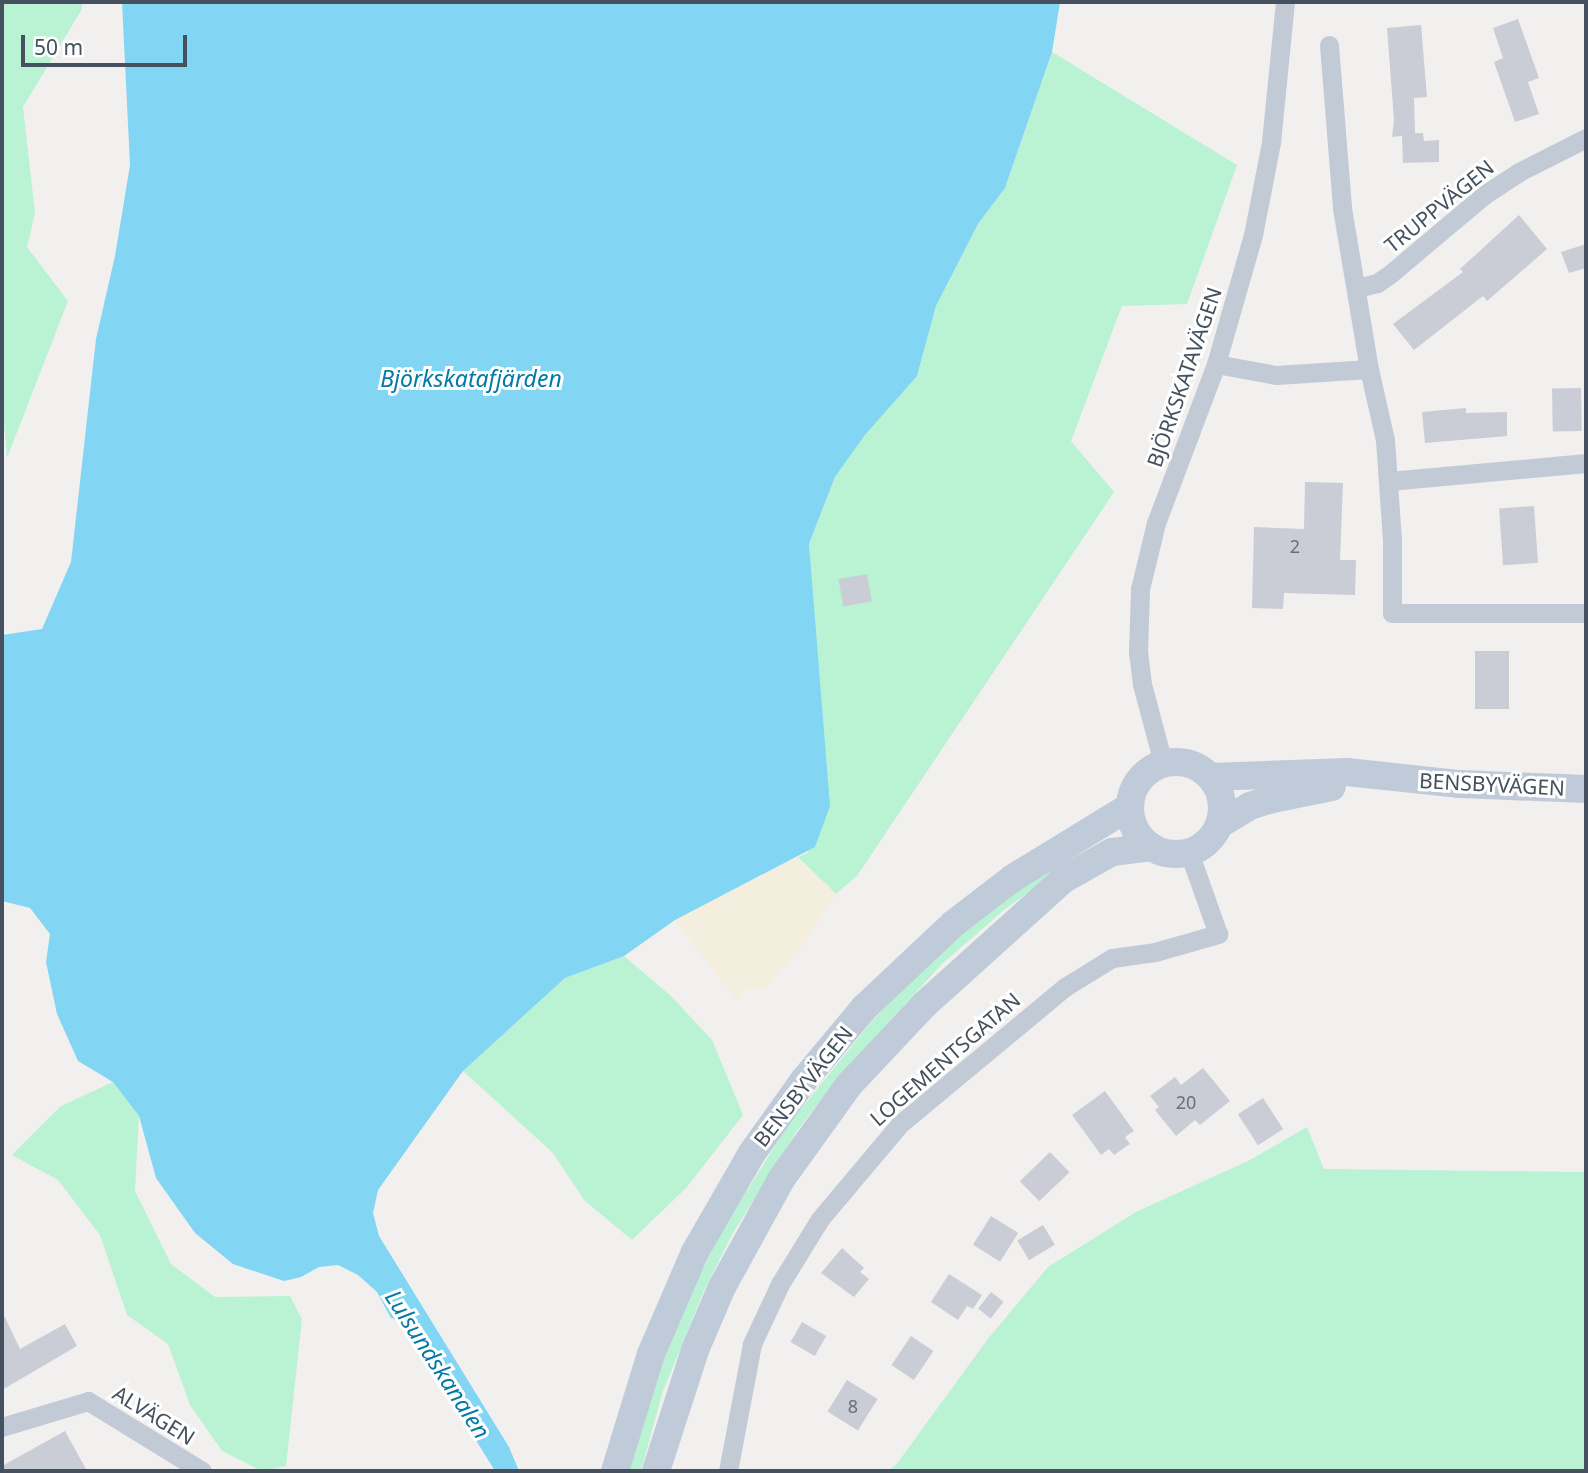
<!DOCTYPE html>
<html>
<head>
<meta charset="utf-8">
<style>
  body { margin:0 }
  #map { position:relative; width:1588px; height:1473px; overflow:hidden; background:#f2efef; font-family:"Noto Sans",sans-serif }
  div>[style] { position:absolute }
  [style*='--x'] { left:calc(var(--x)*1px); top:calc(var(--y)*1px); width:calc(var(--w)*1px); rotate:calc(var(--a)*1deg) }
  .green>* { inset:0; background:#baf3d3 }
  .sand>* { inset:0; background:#f4eede }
  .water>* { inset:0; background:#83d6f3 }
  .building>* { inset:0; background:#cacdd5; transform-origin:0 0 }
  .minor>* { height:19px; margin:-9.5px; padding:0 9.5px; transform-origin:9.5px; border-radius:9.5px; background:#c1cad5 }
  .secondary>* { height:28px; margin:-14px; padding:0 14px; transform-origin:14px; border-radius:14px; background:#c0cbda }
  .secondary>.ring { margin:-14px; padding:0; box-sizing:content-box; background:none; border:28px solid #c0cbda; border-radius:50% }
  span { translate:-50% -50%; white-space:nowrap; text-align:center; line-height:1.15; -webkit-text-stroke:6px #fff; paint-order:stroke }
  .number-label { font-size:18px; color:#66707c }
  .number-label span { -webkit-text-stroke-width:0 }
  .street-label { font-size:21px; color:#45515e }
  .water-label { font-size:23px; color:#027aa6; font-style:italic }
  .frame { position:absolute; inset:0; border:4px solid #45515e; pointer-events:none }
  .scale { position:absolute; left:21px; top:35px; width:166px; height:32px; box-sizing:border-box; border:4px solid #45515e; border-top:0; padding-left:9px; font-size:21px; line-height:24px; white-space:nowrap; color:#45515e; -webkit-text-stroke:5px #fff; paint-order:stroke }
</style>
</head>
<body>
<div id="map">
  <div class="green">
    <i style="clip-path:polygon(2px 2px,82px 2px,82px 9px,23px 107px,35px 213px,27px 247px,68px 301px,7px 458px,2px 400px)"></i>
    <i style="clip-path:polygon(1052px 52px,1237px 165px,1187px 304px,1122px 306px,1071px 441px,1114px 492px,857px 876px,836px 894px,798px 857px,808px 853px,819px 688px,809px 544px,835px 477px,865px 435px,917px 376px,936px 306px,978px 224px,1005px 188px)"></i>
    <i style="clip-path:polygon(1058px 862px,1061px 868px,1004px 910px,942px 964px,835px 1081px,797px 1131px,733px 1233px,703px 1293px,662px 1394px,641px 1471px,629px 1471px,652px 1389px,692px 1290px,723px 1229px,788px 1125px,872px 1021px,935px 956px,999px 902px)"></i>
    <i style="clip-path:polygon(624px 956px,671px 996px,712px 1040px,743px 1115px,687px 1187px,632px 1240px,584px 1200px,553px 1153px,463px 1071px,565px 978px)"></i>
    <i style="clip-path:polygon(113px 1082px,139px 1116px,135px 1191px,171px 1264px,215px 1297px,290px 1296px,302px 1319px,286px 1466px,262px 1471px,222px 1451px,190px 1405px,168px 1344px,127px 1315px,100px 1235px,58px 1180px,12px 1155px,61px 1106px)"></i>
    <i style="clip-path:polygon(1307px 1127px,1324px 1169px,1586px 1172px,1586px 1471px,887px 1471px,896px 1465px,987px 1340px,1048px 1267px,1136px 1212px,1250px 1160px)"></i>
  </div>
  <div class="sand">
    <i style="clip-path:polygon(798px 857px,836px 894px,808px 938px,767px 988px,758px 991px,747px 988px,737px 1001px,675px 920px)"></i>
  </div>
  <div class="water">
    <i style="clip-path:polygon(122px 2px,1060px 2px,1052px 52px,1005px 188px,978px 224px,936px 306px,917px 376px,865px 435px,835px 477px,809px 544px,830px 806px,815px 847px,675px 920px,624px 956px,565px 978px,463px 1071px,378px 1190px,373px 1213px,379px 1236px,509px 1447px,519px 1471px,495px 1471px,403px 1322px,391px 1318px,377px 1292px,358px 1275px,338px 1265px,319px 1267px,301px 1277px,284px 1281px,233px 1264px,195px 1233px,156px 1178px,139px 1116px,113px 1082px,78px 1061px,57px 1014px,46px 962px,50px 934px,30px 908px,2px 901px,2px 635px,42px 629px,71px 562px,96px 339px,115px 256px,130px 165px)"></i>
  </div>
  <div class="building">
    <i style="clip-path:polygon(1518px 19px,1539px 78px,1528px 82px,1539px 114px,1515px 122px,1494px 62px,1503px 58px,1493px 28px)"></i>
    <i style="clip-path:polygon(1421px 25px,1427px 97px,1414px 98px,1415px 133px,1423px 133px,1424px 141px,1439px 140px,1439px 162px,1403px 163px,1402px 136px,1392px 137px,1394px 120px,1387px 28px)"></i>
    <i style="clip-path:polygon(1519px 215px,1547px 249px,1487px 301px,1483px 296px,1414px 350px,1393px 324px,1463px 272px,1460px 269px)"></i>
    <i style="clip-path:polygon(1586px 244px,1586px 268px,1569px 273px,1561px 252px)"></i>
    <i style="left:1581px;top:388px;width:43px;height:29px;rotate:89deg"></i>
    <i style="clip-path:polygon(1466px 408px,1466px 413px,1507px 412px,1507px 436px,1425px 443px,1422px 412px)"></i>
    <i style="clip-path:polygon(1305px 482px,1343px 483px,1340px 560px,1356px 560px,1355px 595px,1284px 593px,1283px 609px,1252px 608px,1254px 527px,1304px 529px)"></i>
    <i style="left:1534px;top:506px;width:57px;height:35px;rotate:86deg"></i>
    <i style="left:867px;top:574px;width:28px;height:29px;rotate:80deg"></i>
    <i style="left:1475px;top:651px;width:34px;height:58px"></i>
    <i style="clip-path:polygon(1203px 1068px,1230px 1101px,1200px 1125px,1195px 1120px,1176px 1136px,1155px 1110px,1159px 1107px,1150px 1096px,1175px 1077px,1181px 1085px)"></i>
    <i style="clip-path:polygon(1105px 1091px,1134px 1131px,1125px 1137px,1130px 1144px,1114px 1155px,1109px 1149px,1101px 1155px,1072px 1115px)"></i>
    <i style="left:1263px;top:1098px;width:37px;height:30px;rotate:57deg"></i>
    <i style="left:1050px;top:1152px;width:28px;height:42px;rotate:46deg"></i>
    <i style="left:991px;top:1216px;width:32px;height:34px;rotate:32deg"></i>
    <i style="left:1043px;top:1225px;width:23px;height:30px;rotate:59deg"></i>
    <i style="clip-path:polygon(842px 1248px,864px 1268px,860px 1272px,869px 1279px,854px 1297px,821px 1273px)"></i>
    <i style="clip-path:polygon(949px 1274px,982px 1295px,973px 1309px,967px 1306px,958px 1320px,931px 1302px)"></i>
    <i style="left:991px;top:1292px;width:16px;height:21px;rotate:38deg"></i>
    <i style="clip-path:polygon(2px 1311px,20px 1349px,65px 1324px,77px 1346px,2px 1390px)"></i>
    <i style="left:802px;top:1322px;width:28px;height:23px;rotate:30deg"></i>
    <i style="left:911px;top:1336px;width:27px;height:35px;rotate:34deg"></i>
    <i style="left:847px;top:1380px;width:36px;height:37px;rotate:32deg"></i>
    <i style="clip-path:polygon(65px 1431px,87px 1471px,2px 1471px,2px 1466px)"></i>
  </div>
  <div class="minor">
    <i style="--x:1329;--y:45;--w:164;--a:85.4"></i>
    <i style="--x:1342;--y:208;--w:163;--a:80.5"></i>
    <i style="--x:1369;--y:369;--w:73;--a:77.3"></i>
    <i style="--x:1385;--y:440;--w:101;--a:86"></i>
    <i style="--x:1392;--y:541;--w:72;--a:90"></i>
    <i style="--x:1392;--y:613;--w:194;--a:0"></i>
    <i style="--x:1357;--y:288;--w:21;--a:-14"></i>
    <i style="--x:1377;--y:283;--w:14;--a:-34"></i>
    <i style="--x:1389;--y:275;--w:124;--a:-40.1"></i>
    <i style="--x:1484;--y:195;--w:42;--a:-33.3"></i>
    <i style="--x:1519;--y:172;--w:75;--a:-26.9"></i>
    <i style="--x:1216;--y:364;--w:61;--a:10.4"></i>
    <i style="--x:1276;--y:375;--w:93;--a:-3.7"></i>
    <i style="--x:1389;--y:481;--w:198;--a:-5.2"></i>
    <i style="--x:1163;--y:763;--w:82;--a:-104.9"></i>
    <i style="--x:1142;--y:684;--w:31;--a:-97"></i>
    <i style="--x:1138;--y:653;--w:64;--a:-88.2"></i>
    <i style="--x:1140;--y:589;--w:68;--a:-76.4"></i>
    <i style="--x:1156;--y:523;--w:170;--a:-69.3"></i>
    <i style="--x:1216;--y:364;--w:134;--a:-74"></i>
    <i style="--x:1253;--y:235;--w:95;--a:-79"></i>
    <i style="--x:1271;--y:142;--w:141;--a:-84.3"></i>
    <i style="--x:2;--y:1427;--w:90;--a:-16.8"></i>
    <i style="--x:88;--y:1401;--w:134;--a:31.6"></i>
    <i style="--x:728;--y:1471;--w:129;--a:-79.3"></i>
    <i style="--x:752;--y:1344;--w:66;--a:-65"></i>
    <i style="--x:780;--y:1284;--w:76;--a:-58.4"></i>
    <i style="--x:820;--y:1219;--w:124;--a:-49.9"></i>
    <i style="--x:900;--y:1124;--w:214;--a:-39.7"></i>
    <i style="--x:1065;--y:987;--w:55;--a:-31.7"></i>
    <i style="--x:1112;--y:958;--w:43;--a:-7.9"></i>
    <i style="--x:1155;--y:952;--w:66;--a:-15.9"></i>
    <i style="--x:1218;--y:934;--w:87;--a:-109.5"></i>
  </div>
  <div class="secondary">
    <i class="ring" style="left:1130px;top:762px;width:64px;height:64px"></i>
    <i style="--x:1211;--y:777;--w:136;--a:-2.1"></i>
    <i style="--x:1347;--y:772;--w:114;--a:6.1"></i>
    <i style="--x:1460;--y:784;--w:126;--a:2.3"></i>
    <i style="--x:1220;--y:824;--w:35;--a:-31"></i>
    <i style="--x:1250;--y:806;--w:19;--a:-18"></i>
    <i style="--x:1268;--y:800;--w:65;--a:-11.5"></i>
    <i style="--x:615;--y:1471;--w:122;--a:-72.9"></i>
    <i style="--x:651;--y:1354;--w:111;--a:-66.7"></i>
    <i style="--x:695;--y:1252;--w:114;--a:-60.1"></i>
    <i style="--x:752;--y:1153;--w:90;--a:-54.5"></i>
    <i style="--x:804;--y:1080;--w:94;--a:-50.2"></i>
    <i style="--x:864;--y:1008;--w:122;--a:-43.3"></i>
    <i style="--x:953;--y:924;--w:76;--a:-37.5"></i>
    <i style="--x:1013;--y:878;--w:136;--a:-31.5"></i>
    <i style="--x:656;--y:1471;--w:127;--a:-72.1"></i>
    <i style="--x:695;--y:1350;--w:69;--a:-66.8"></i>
    <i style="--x:722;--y:1287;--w:124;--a:-61.2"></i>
    <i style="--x:782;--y:1178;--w:113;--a:-54.3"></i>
    <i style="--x:848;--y:1086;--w:111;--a:-46.8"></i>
    <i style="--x:924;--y:1005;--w:188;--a:-42"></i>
    <i style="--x:1064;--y:879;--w:55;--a:-29.4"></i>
    <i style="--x:1112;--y:852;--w:40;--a:-7.1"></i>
  </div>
  <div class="number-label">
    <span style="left:1295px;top:546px">2</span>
    <span style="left:1186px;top:1102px">20</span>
    <span style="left:853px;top:1406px">8</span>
  </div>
  <div class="street-label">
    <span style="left:1439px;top:206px;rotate:-39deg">TRUPPVÄGEN</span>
    <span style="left:1184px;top:377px;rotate:-71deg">BJÖRKSKATAVÄGEN</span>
    <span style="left:1492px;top:784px;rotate:3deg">BENSBYVÄGEN</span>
    <span style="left:945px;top:1059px;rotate:-41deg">LOGEMENTSGATAN</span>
    <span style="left:803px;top:1086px;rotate:-52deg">BENSBYVÄGEN</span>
    <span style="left:154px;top:1415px;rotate:32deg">ALVÄGEN</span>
  </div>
  <div class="water-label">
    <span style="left:471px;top:378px">Björkskatafjärden</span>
    <span style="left:438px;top:1364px;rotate:57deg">Lulsundskanalen</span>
  </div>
  <div class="frame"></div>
  <div class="scale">50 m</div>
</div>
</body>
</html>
